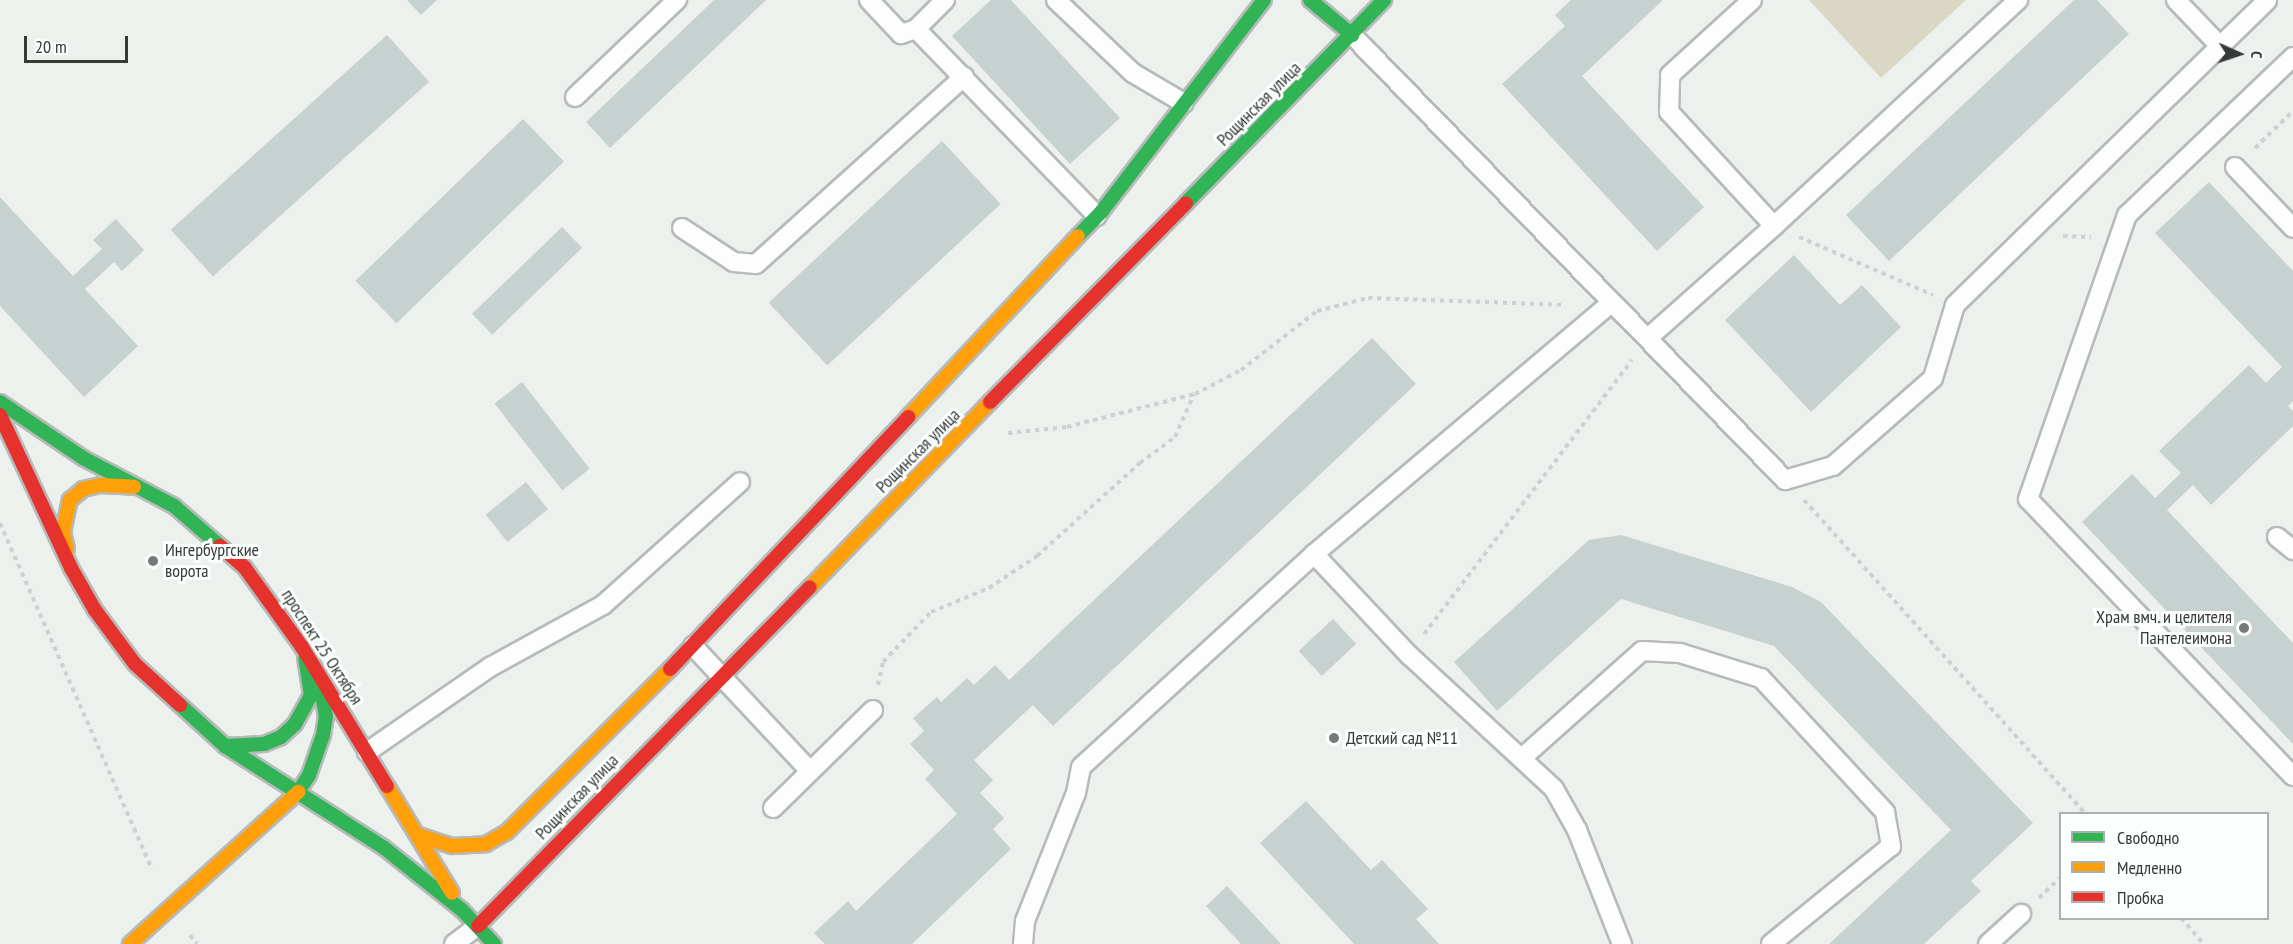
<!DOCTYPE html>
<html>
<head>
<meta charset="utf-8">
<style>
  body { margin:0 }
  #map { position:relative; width:2293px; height:944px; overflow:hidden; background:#ecf1ee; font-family:"PT Sans Narrow",sans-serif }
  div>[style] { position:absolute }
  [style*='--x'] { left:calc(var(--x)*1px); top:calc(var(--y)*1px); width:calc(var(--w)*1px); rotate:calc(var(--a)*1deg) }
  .green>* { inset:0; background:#dad7c5 }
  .building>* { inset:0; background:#c7d1d0; transform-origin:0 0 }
  .path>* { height:4px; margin-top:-2px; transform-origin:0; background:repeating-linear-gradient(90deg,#cfd1d0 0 4.5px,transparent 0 9px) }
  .roads { filter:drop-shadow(2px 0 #b6bab8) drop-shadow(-2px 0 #b6bab8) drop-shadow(0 2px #b6bab8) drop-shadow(0 -2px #b6bab8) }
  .lane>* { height:18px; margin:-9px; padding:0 9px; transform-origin:9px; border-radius:9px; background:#fcfdfc }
  .fast>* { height:14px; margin:-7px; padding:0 7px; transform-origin:7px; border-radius:7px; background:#30b455 }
  .slow>* { height:14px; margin:-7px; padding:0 7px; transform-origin:7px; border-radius:7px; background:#ff9f0a }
  .jam>* { height:14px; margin:-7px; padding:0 7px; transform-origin:7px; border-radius:7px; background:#e5322d }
  .dots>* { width:16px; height:16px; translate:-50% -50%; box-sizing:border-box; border:3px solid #fcfffd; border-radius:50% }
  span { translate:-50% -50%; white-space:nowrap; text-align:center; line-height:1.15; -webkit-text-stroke:6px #fcfffd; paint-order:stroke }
  .street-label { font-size:18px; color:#353a37 }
  .poi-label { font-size:18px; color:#353a37 }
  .left { translate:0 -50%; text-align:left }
  .right { translate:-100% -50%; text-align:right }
  .legend { position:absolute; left:2059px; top:812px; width:210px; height:108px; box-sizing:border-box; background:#fcfffd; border:2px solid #acb0ae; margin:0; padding:8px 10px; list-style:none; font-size:18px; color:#353a37 }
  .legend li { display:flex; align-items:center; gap:12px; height:30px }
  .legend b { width:30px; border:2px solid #acb0ae }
  .north { position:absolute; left:2209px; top:24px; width:60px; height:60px; -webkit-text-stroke:4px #fcfffd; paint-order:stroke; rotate:93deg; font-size:16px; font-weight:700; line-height:24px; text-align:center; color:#353a37 }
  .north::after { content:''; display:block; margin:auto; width:21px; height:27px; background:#353a37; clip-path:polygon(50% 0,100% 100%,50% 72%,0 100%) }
  .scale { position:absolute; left:24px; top:36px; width:104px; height:27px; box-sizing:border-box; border:3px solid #353a37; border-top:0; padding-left:8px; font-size:18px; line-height:21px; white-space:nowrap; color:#353a37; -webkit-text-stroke:4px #fcfffd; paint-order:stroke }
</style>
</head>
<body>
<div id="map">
  <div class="green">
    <i style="clip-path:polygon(1809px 0,1966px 0,1881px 78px)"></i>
  </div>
  <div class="building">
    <i style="clip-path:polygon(407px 0,437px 0,421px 15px)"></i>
    <i style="clip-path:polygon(714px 0,766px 0,610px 148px,586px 122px)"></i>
    <i style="clip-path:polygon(991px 0,1011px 0,1120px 118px,1070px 164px,952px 36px)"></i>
    <i style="clip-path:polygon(1571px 0,1663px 0,1582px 76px,1704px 207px,1657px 251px,1502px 84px,1565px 26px,1555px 15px)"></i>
    <i style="clip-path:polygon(2074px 0,2097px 0,2129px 34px,1889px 261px,1846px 215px)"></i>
    <i style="left:387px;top:35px;width:63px;height:291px;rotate:48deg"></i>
    <i style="left:523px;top:119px;width:59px;height:233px;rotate:46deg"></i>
    <i style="left:942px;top:141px;width:86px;height:237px;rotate:47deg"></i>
    <i style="clip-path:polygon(2209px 182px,2293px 271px,2293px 401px,2288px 406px,2293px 411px,2293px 426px,2211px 505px,2193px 485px,2167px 510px,2293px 643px,2293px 744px,2082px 522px,2132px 474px,2155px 498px,2181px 473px,2159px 451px,2249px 365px,2266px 383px,2282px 367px,2155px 233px)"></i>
    <i style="clip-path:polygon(0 197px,73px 276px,102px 249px,93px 240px,116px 219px,144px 250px,122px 271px,114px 262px,85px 289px,138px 346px,84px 397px,0 306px)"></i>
    <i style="left:562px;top:227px;width:29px;height:125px;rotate:46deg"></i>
    <i style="clip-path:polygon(1794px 255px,1840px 305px,1862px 285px,1901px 327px,1811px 412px,1725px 320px)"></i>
    <i style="clip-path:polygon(1372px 338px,1416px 384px,1053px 726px,1033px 705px,974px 760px,993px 780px,980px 793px,1004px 818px,993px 829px,1011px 849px,912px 944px,825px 944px,814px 933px,848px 901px,856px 911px,957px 814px,925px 779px,934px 770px,910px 744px,924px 731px,913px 718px,937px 697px,941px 702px,967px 678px,974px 685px,995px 665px,1009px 680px)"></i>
    <i style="left:522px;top:382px;width:110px;height:35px;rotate:52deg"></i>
    <i style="left:526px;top:482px;width:35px;height:52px;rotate:51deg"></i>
    <i style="clip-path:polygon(1621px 535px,1792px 587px,1821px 602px,2033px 823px,1971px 881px,1981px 891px,1924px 944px,1829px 944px,1951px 830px,1774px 646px,1621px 599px,1497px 711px,1454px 662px,1589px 540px)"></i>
    <i style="left:1333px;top:619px;width:34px;height:47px;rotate:47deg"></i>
    <i style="clip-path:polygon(1306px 801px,1371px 870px,1382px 860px,1428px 909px,1416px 919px,1439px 944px,1354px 944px,1260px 843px)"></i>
    <i style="clip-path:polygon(1227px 886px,1281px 944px,1241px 944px,1206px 906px)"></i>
  </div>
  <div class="path">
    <i style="--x:2255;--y:148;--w:53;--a:-44.2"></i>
    <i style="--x:2063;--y:236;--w:28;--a:2"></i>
    <i style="--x:1799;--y:237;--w:146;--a:23.4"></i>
    <i style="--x:1008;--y:433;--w:59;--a:-5.8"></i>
    <i style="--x:1067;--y:427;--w:132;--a:-14.5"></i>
    <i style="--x:1195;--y:394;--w:52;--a:-27.6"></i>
    <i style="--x:1241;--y:370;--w:96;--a:-37.8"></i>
    <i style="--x:1317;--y:311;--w:53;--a:-14.3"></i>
    <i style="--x:1368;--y:298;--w:197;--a:2"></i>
    <i style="--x:1804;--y:500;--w:422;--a:48.1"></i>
    <i style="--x:0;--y:523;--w:378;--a:66.3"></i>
    <i style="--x:1424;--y:634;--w:344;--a:-52.8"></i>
    <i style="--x:878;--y:685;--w:24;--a:-78"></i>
    <i style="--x:883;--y:662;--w:69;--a:-46.2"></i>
    <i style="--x:931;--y:612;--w:63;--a:-22.5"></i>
    <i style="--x:989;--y:588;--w:58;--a:-33.7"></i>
    <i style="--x:1037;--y:556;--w:139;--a:-42.1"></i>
    <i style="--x:1140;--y:463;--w:44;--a:-36.6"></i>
    <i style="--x:1175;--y:437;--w:47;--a:-66.2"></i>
    <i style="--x:2039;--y:898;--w:29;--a:-44"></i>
    <i style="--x:2181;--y:918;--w:35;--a:49"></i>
    <i style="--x:190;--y:935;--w:11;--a:52"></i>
  </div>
  <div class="roads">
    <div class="lane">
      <i style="--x:869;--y:0;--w:47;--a:46.7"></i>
      <i style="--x:901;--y:34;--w:16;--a:-18"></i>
      <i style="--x:916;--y:29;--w:41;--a:-45"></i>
      <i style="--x:1056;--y:0;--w:106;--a:43.5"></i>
      <i style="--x:1133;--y:73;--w:59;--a:30.5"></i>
      <i style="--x:2176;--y:0;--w:64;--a:46.3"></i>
      <i style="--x:916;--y:29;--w:260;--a:45.9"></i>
      <i style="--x:1352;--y:35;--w:621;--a:45.78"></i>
      <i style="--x:1785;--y:480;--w:50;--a:-16.3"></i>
      <i style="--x:1833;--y:466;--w:133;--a:-41.3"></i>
      <i style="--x:1933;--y:378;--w:76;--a:-73.2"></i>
      <i style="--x:1955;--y:305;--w:436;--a:-44.3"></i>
      <i style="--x:2293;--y:57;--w:229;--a:136.4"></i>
      <i style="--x:2127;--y:215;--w:301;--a:109.2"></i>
      <i style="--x:2028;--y:499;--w:383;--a:46.3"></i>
      <i style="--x:575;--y:97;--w:141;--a:-43.6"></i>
      <i style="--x:2235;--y:167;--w:84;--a:46.4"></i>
      <i style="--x:1774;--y:226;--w:333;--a:-42.8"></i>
      <i style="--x:682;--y:228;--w:62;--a:33.2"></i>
      <i style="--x:734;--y:262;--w:22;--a:5"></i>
      <i style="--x:756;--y:264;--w:280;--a:-42"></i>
      <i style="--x:1648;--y:338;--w:169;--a:-41.6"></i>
      <i style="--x:1774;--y:226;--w:155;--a:-132.6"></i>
      <i style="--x:1669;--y:112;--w:37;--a:-88"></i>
      <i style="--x:1670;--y:75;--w:111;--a:-42.4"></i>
      <i style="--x:2277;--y:537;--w:21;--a:39"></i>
      <i style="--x:1314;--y:554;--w:139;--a:46.8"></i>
      <i style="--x:1409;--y:655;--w:197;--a:42.7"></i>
      <i style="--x:1554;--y:789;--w:47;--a:60.7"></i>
      <i style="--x:1577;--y:830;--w:123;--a:68.5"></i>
      <i style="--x:693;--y:646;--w:171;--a:46.9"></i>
      <i style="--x:367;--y:752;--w:150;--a:-34.6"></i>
      <i style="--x:490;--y:667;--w:129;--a:-28.8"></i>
      <i style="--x:603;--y:605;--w:184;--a:-41.9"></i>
      <i style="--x:1523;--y:757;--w:159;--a:-41.7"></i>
      <i style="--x:1642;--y:651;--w:38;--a:3"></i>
      <i style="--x:1680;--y:653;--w:85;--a:17.2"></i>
      <i style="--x:1761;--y:678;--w:183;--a:47.2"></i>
      <i style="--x:1885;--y:812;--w:35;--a:80"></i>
      <i style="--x:1891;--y:846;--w:155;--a:140.8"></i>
      <i style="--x:773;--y:808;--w:140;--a:-44.4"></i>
      <i style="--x:454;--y:944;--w:30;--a:-37"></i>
      <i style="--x:1023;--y:944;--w:23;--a:-85"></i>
      <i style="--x:1025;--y:921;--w:138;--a:-68.3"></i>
      <i style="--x:1076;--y:793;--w:26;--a:-79"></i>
      <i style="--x:1081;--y:767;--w:316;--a:-42.4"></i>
      <i style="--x:1314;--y:554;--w:389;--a:-40.2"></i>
      <i style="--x:1988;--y:944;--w:45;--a:-42.3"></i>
    </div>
    <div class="fast">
      <i style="--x:1310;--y:0;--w:55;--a:39.8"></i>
      <i style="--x:1186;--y:203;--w:284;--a:-45.7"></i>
      <i style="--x:1078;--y:236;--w:35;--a:-46"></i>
      <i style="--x:1102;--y:211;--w:266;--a:-52.5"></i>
      <i style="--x:0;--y:402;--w:100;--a:34"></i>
      <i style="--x:83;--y:458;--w:103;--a:27.8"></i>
      <i style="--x:174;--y:506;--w:61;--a:41"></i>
      <i style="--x:180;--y:705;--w:61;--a:42.3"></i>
      <i style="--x:225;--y:746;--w:188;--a:32.6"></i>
      <i style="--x:383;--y:847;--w:101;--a:38.6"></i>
      <i style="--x:462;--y:910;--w:47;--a:46.7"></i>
      <i style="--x:225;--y:746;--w:39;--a:-3"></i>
      <i style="--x:264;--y:744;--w:18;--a:-22"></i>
      <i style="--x:281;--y:737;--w:19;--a:-43"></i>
      <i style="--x:295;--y:724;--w:33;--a:-61"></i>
      <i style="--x:311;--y:695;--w:37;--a:-99"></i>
      <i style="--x:298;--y:792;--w:20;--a:-57"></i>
      <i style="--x:309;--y:775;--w:42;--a:-70.7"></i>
      <i style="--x:323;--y:735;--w:18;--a:-81"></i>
      <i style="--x:326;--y:717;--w:35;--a:-100"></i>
    </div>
    <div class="slow">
      <i style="--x:908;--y:417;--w:248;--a:-46.8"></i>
      <i style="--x:67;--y:549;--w:17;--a:-103"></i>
      <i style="--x:63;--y:532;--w:33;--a:-78"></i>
      <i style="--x:70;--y:500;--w:17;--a:-40"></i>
      <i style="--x:83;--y:489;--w:18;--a:-13"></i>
      <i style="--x:101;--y:485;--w:33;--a:3"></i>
      <i style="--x:810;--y:587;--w:258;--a:-45.8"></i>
      <i style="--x:387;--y:786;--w:125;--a:58.7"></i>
      <i style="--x:418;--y:835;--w:36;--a:18"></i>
      <i style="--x:452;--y:846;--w:34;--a:-3"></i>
      <i style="--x:486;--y:844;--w:24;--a:-30"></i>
      <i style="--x:507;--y:832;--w:231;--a:-45"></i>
      <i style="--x:130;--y:944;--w:227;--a:-42.1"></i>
    </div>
    <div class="jam">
      <i style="--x:990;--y:402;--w:279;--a:-45.4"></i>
      <i style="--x:0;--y:415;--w:169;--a:65.1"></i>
      <i style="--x:71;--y:568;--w:48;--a:60.3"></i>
      <i style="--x:95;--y:610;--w:67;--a:53.5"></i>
      <i style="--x:135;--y:664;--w:61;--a:42.3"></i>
      <i style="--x:220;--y:546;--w:33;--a:41"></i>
      <i style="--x:245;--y:568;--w:97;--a:54.2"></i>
      <i style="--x:302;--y:647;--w:163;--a:58.6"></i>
      <i style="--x:670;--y:669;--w:347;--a:-46.6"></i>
      <i style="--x:478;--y:926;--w:474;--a:-45.6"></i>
    </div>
  </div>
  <div class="dots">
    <i style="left:153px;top:561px;background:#757a77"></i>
    <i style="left:2244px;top:628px;background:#757a77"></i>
    <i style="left:1334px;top:738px;background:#757a77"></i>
  </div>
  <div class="street-label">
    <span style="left:1259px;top:104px;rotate:-45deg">Рощинская улица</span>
    <span style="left:918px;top:451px;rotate:-45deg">Рощинская улица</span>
    <span style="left:322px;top:647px;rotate:57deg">проспект 25 Октября</span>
    <span style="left:577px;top:797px;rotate:-46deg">Рощинская улица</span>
  </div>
  <div class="poi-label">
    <span class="left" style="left:165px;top:561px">Ингербургские<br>ворота</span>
    <span class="right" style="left:2232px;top:628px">Храм вмч. и целителя<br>Пантелеимона</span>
    <span class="left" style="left:1346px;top:738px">Детский сад №11</span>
  </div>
  <ul class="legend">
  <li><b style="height:8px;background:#30b455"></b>Свободно</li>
  <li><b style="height:8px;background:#ff9f0a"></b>Медленно</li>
  <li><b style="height:8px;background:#e5322d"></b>Пробка</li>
  </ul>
  <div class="north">С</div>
  <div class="scale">20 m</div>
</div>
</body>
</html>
